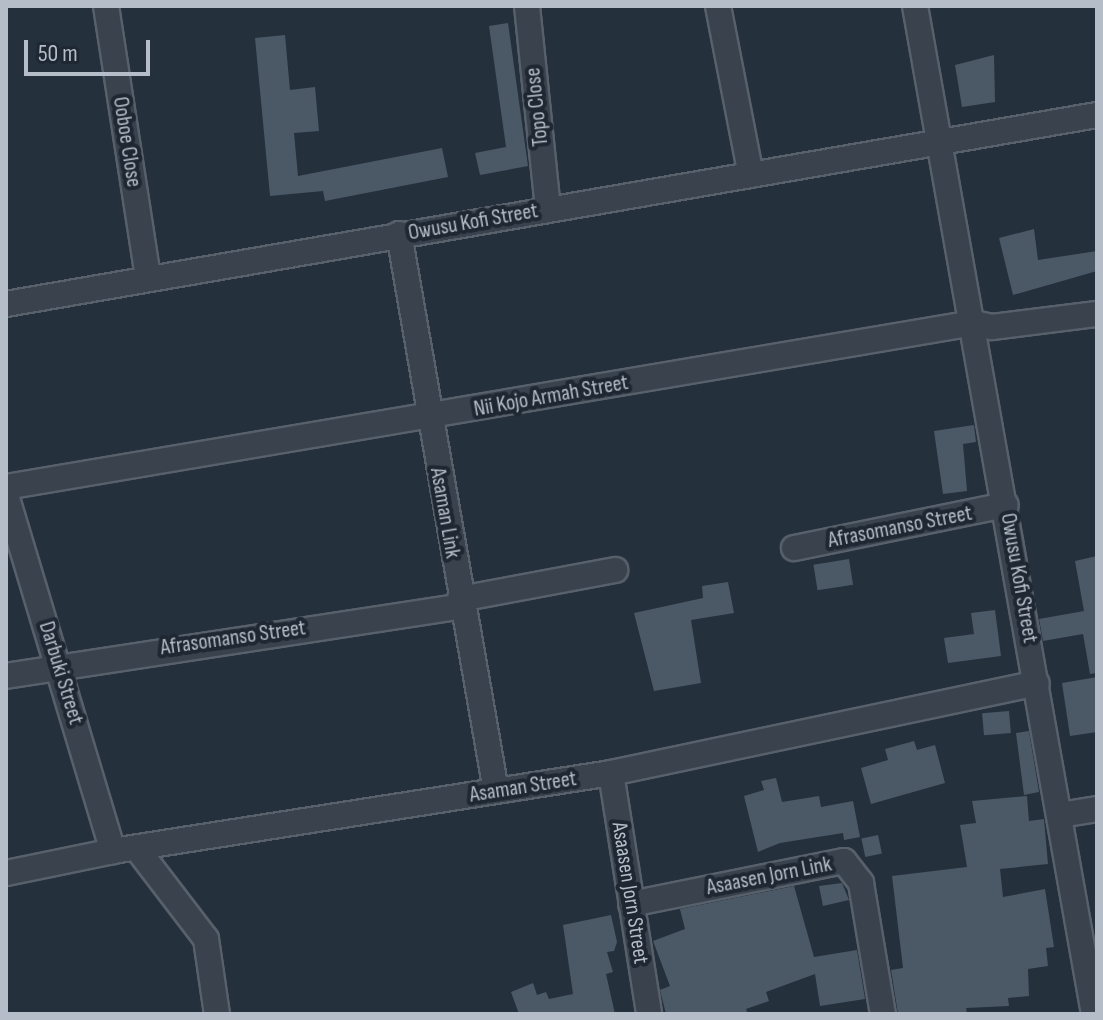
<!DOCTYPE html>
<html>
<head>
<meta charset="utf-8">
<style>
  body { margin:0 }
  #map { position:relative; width:1103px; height:1020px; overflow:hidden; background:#25303d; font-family:"Sofia Sans Condensed",sans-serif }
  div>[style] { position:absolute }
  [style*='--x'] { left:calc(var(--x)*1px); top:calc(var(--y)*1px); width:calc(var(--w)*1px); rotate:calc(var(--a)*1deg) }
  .building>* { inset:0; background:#4b5865; transform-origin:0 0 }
  .roads { filter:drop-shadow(2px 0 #57606b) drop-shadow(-2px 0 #57606b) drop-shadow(0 2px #57606b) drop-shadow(0 -2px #57606b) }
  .minor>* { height:24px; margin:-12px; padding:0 12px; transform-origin:12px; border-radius:12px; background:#39424d }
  span { translate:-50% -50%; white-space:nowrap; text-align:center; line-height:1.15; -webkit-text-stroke:8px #1e2732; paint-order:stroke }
  .street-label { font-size:22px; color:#b5bdc8 }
  .frame { position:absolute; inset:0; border:8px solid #b5bdc8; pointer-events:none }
  .scale { position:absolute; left:24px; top:40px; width:126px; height:36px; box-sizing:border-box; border:4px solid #b5bdc8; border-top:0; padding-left:10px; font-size:24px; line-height:28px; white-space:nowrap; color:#b5bdc8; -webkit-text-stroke:6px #1e2732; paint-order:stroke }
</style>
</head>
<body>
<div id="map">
  <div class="building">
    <i style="clip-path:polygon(508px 23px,528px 166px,480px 175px,475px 153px,506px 147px,489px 26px)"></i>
    <i style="clip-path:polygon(285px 35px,290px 90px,315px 87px,319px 131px,294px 133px,298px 176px,442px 148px,448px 177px,325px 201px,323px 191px,270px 196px,255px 38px)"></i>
    <i style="clip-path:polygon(994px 55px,995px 102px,962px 107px,955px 65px)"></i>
    <i style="clip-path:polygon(1034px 229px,1038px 260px,1097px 251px,1097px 271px,1013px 295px,999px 238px)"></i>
    <i style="clip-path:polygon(974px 425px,976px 442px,963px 444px,967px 491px,943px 494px,934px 431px)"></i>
    <i style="clip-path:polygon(1097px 556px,1097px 673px,1090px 674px,1083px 634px,1043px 641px,1039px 619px,1084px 611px,1075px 561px)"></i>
    <i style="left:849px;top:559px;width:26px;height:36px;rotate:81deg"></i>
    <i style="clip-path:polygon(728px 582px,734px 613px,691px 620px,701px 683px,654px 691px,634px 613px,703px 598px,702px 586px)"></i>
    <i style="clip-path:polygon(995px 610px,1001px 656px,948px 663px,944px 638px,974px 634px,971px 613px)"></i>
    <i style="clip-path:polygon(1097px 677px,1097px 732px,1070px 736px,1062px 683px)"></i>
    <i style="left:1009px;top:711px;width:22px;height:27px;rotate:85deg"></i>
    <i style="clip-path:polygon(1029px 731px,1039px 792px,1024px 795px,1016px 733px)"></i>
    <i style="clip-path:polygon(914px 741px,917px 750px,935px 745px,945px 783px,871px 804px,861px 768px,888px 760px,885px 749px)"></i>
    <i style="clip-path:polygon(776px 778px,782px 802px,819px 796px,821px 807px,853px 801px,860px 837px,844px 840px,843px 833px,780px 843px,758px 852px,744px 796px,764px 790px,761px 781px)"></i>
    <i style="clip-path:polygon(1027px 796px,1029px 821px,1044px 819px,1048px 864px,1000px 869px,1003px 897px,1045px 889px,1054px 947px,1046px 948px,1048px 966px,1028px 969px,1029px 996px,1008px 998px,1009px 1006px,966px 1008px,967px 1014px,898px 1014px,891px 970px,903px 968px,892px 876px,967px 867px,960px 825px,976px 823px,972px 801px)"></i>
    <i style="left:878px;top:835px;width:19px;height:17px;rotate:78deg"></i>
    <i style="clip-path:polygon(842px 883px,849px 900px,823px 906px,819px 886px)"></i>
    <i style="clip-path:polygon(794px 886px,814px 957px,857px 950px,865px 999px,820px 1006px,815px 974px,766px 992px,769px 1001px,746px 1009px,748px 1014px,666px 1014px,660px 990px,670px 986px,653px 941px,685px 929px,680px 909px)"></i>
    <i style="clip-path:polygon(611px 915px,617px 942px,614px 951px,607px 952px,613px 972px,606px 974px,615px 1014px,519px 1014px,511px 992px,533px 983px,537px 995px,546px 992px,549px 999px,573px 994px,563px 925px)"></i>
  </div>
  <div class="roads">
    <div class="minor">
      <i style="--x:106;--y:6;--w:274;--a:81.2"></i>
      <i style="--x:527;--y:6;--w:204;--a:84.1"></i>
      <i style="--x:718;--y:6;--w:172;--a:79"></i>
      <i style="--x:915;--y:6;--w:1024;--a:79.93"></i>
      <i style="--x:399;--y:234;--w:565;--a:80.12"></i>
      <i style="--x:6;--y:304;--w:1107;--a:-9.83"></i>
      <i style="--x:6;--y:487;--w:982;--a:-9.62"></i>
      <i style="--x:974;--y:323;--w:18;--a:13"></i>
      <i style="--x:992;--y:327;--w:106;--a:-7.1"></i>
      <i style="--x:6;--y:495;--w:372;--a:73.3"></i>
      <i style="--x:794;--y:548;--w:216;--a:-11.5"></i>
      <i style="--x:460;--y:599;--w:158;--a:-10.6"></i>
      <i style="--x:6;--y:676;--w:460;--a:-8.7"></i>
      <i style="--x:611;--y:773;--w:244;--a:81"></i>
      <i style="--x:1060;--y:815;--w:37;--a:-9"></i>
      <i style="--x:138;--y:850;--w:112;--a:52.6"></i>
      <i style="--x:206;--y:939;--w:76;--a:81.7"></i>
      <i style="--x:6;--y:873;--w:109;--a:-11.6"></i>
      <i style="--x:113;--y:851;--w:504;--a:-8.9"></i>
      <i style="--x:611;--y:773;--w:435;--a:-11.9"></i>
      <i style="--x:631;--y:904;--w:217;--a:-11.4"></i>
      <i style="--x:844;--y:861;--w:28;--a:52"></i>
      <i style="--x:861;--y:883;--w:133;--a:80.5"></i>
    </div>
  </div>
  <div class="street-label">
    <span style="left:537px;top:107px;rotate:-96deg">Topo Close</span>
    <span style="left:127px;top:142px;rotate:81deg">Ooboe Close</span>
    <span style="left:473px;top:222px;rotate:-10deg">Owusu Kofi Street</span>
    <span style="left:551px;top:396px;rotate:-10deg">Nii Kojo Armah Street</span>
    <span style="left:445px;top:513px;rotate:80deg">Asaman Link</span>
    <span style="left:900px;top:527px;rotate:-11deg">Afrasomanso Street</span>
    <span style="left:1019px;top:578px;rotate:80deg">Owusu Kofi Street</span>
    <span style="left:233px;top:638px;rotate:-8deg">Afrasomanso Street</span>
    <span style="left:61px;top:673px;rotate:73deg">Darbuki Street</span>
    <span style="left:523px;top:787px;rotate:-9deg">Asaman Street</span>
    <span style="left:769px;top:876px;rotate:-11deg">Asaasen Jorn Link</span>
    <span style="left:630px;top:893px;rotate:81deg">Asaasen Jorn Street</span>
  </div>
  <div class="frame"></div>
  <div class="scale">50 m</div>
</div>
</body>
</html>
